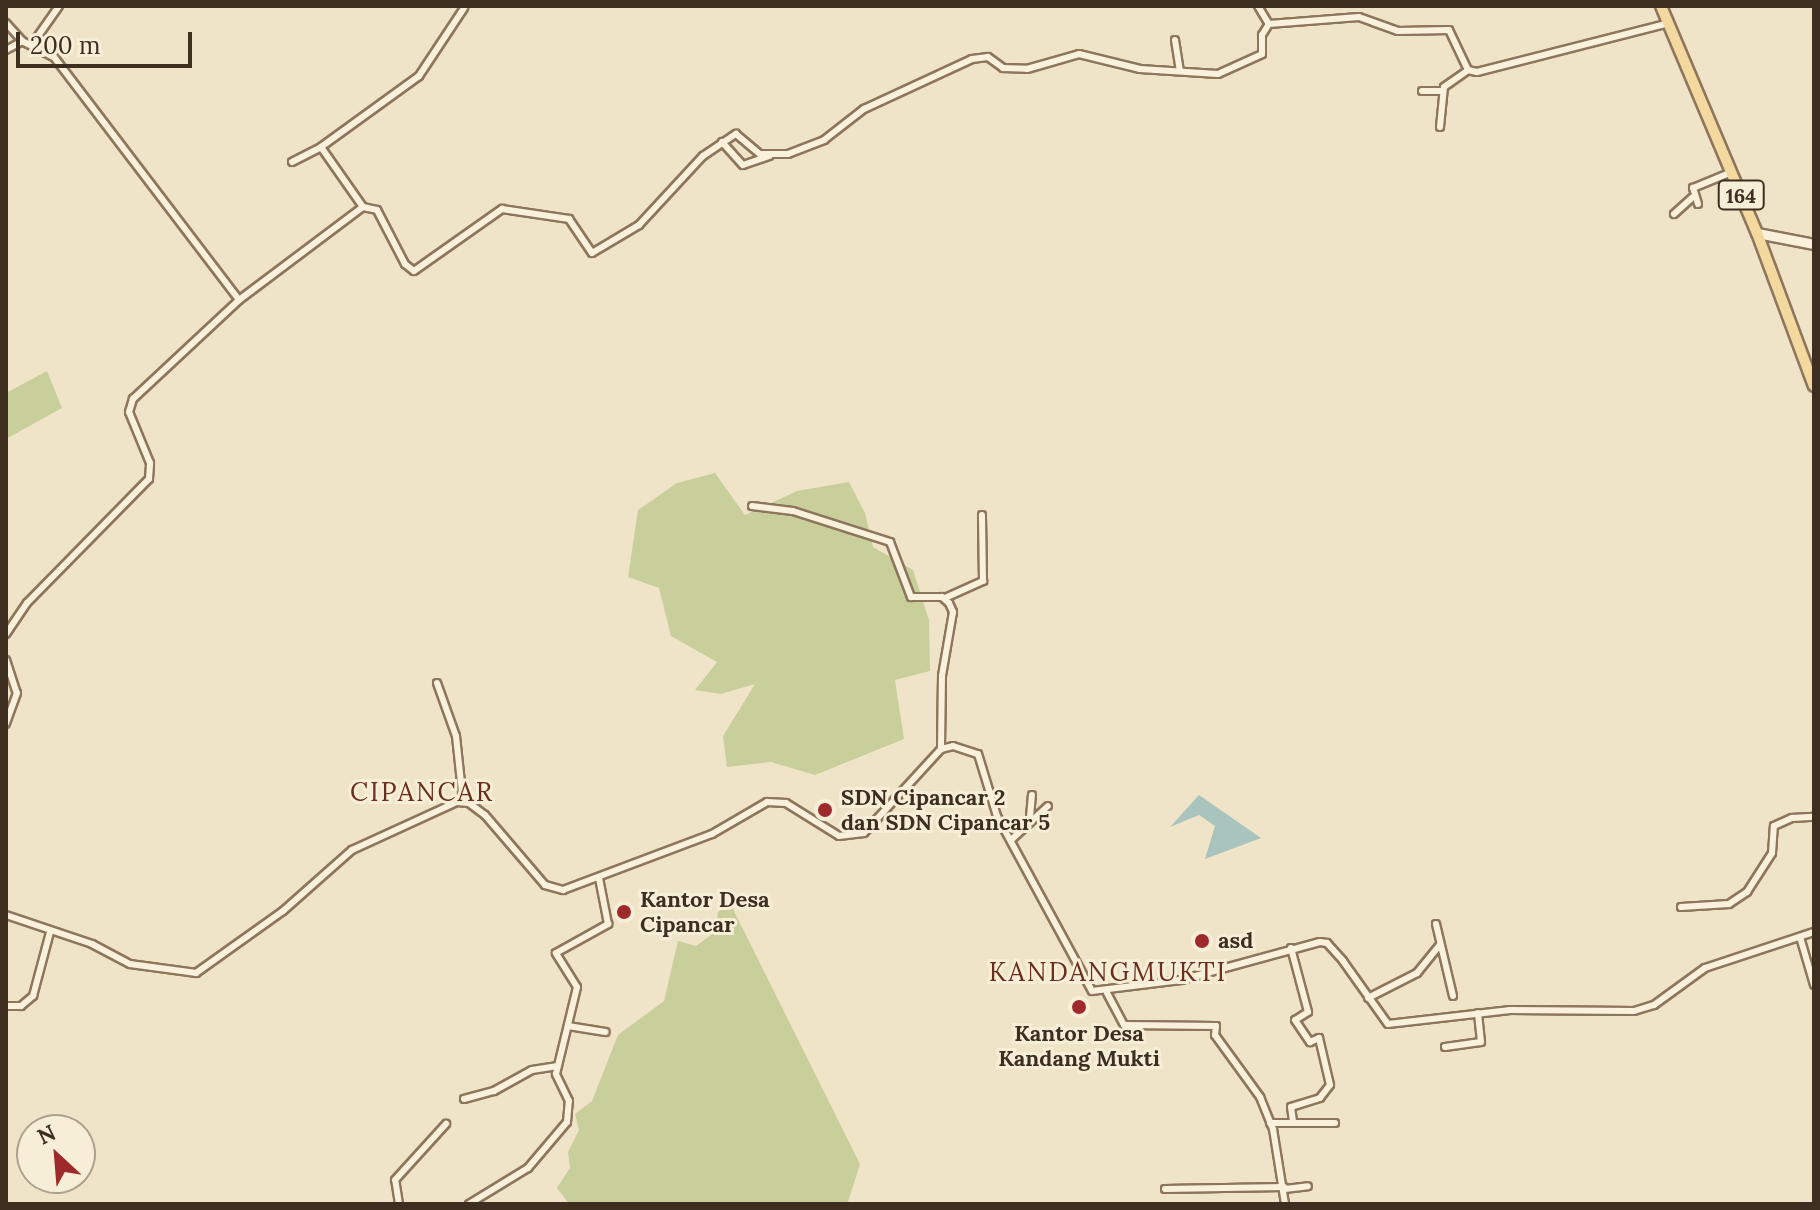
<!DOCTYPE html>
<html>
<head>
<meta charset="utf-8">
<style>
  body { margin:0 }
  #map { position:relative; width:1820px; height:1210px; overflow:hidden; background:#f0e4c8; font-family:Lora,serif }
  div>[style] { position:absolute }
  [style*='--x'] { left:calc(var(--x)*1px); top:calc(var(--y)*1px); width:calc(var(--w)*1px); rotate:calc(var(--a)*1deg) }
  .green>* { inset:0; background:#c9cf9b }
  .water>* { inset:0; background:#a9c4bc }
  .roads { filter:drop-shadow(2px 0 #8d765c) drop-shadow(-2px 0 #8d765c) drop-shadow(0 2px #8d765c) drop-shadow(0 -2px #8d765c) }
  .street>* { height:6px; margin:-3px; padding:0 3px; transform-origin:3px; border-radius:3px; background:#faf1dc }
  .secondary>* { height:9px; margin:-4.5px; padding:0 4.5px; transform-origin:4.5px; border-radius:4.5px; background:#faf1dc }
  .primary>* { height:10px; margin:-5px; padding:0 5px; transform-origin:5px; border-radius:5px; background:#f3d9a0 }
  .dots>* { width:22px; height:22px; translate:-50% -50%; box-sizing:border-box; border:4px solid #f7eed8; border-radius:50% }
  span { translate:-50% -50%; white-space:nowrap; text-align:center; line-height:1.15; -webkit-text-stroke:6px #f7eed8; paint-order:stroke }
  .shield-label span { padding:2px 6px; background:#f7eed8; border:2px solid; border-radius:6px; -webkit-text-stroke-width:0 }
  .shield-label { font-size:20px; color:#3d2e20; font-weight:700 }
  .poi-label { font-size:22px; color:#3d2e20; font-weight:700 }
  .left { translate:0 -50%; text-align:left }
  .quarter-label { font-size:26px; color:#6b2e1e; letter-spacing:2px }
  .frame { position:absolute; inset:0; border:8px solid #3d2e20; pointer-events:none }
  .north { position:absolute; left:16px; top:1114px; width:80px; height:80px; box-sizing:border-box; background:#f7eed8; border:2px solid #ada18e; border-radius:50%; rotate:334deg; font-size:22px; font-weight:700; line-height:32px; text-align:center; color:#3d2e20 }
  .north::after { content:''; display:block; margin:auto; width:28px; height:36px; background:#9e2a2b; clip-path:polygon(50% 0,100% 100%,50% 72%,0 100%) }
  .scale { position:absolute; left:16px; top:32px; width:176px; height:36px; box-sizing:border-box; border:4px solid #3d2e20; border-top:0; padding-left:10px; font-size:24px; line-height:28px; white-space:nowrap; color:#3d2e20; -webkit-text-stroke:6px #f7eed8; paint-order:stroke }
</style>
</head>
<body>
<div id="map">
  <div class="green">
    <i style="clip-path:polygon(47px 371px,62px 408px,6px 439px,6px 393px)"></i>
    <i style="clip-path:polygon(715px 473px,745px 515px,797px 491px,849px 482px,865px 513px,873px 547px,913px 570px,929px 620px,930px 671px,895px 680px,904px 739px,815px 775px,771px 762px,727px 767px,723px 736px,755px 684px,721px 694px,695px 690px,717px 662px,671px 636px,659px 588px,628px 577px,638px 510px,677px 483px)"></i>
    <i style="clip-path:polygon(730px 903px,860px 1164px,848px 1202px,569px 1204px,557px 1188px,570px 1168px,568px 1152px,579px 1130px,575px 1114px,592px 1101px,618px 1035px,664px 1001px,678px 941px,696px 946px,715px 932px,718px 912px)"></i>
  </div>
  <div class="water">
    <i style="clip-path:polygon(1199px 795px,1261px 838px,1205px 859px,1215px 826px,1199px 815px,1170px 827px)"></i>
  </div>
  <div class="roads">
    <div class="street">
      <i style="--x:1258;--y:6;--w:21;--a:59"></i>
      <i style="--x:6;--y:23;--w:24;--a:48"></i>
      <i style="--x:22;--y:41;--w:36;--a:27"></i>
      <i style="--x:54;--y:57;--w:305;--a:52.7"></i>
      <i style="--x:1175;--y:40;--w:30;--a:81"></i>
      <i style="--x:33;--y:43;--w:45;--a:-54.9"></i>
      <i style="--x:6;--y:50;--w:18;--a:-29"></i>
      <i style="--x:1422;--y:91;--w:20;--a:0"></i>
      <i style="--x:1440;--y:127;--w:40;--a:-84.3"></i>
      <i style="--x:1444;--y:87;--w:29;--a:-35"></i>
      <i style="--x:722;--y:142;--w:31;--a:48"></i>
      <i style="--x:743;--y:165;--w:28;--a:-19"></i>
      <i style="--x:292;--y:162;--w:33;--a:-27"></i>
      <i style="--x:1698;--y:204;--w:17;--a:-107"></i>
      <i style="--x:1693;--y:188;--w:42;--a:-22.3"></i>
      <i style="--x:363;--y:207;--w:73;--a:-125"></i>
      <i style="--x:321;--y:147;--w:121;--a:-35.9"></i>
      <i style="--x:419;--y:76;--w:82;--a:-56.5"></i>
      <i style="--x:1674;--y:214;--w:25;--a:-42"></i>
      <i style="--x:752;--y:506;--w:41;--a:7"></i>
      <i style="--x:793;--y:511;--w:102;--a:17.7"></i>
      <i style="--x:890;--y:542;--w:59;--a:69.1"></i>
      <i style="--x:911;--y:597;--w:31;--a:0"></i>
      <i style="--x:942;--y:597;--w:9;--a:41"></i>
      <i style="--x:949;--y:603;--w:10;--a:66"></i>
      <i style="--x:953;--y:612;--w:65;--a:99.8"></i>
      <i style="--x:942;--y:676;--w:73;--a:90.8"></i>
      <i style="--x:945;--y:598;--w:42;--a:-24.1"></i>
      <i style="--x:983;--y:581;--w:66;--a:-90.9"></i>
      <i style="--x:6;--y:634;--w:37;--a:-56"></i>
      <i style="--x:27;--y:603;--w:174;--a:-45.5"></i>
      <i style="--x:149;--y:479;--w:16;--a:-86"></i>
      <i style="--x:150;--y:463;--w:55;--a:-112.4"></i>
      <i style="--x:129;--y:412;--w:14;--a:-73"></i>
      <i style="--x:133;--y:399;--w:145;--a:-43"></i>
      <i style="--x:239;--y:300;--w:155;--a:-36.9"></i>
      <i style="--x:363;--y:207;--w:14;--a:12"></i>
      <i style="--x:377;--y:210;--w:61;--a:62.6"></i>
      <i style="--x:405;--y:264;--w:11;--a:38"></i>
      <i style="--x:414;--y:271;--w:108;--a:-35.2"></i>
      <i style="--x:502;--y:209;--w:68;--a:8.5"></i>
      <i style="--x:569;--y:219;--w:41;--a:55.9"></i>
      <i style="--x:592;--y:253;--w:55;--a:-30.8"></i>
      <i style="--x:639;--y:225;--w:94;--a:-47.2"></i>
      <i style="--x:703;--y:156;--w:40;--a:-34"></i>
      <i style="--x:736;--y:134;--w:31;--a:40"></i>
      <i style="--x:760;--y:154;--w:28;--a:0"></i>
      <i style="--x:788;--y:154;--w:39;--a:-21"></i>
      <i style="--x:824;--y:140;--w:51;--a:-37.8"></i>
      <i style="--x:864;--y:109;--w:119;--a:-24.8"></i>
      <i style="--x:972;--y:59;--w:16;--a:-7"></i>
      <i style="--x:988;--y:57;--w:19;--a:36"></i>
      <i style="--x:1003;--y:68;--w:24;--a:2"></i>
      <i style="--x:1027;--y:69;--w:54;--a:-16.1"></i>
      <i style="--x:1079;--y:54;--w:63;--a:13.8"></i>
      <i style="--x:1140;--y:69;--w:78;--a:3.7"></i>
      <i style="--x:1218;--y:74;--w:48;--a:-24.4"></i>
      <i style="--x:1262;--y:54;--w:19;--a:-90"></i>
      <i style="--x:1262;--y:35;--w:13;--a:-58"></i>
      <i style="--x:1269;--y:24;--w:90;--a:-4.4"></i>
      <i style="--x:1359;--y:17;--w:41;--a:19.7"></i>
      <i style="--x:1398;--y:31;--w:51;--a:-1.1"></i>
      <i style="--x:1449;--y:30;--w:44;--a:64.6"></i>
      <i style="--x:1468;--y:70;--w:9;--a:13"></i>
      <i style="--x:1477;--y:72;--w:198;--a:-14.3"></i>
      <i style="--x:6;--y:660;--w:35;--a:72"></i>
      <i style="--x:17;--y:693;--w:33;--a:110"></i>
      <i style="--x:437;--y:683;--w:56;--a:70.3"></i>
      <i style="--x:456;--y:736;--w:65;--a:83.9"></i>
      <i style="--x:1030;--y:817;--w:22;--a:-85"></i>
      <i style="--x:1011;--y:840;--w:50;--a:-42.6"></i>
      <i style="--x:1681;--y:907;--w:48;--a:-3.6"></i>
      <i style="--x:1729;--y:904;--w:22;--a:-34"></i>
      <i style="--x:1747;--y:892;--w:46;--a:-57.3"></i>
      <i style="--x:1772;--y:853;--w:27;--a:-86"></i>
      <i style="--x:1774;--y:826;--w:20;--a:-24"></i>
      <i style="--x:1792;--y:818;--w:22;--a:-3"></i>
      <i style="--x:6;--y:915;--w:91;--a:18.6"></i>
      <i style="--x:92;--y:944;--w:43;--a:27.8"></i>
      <i style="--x:130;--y:964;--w:67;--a:7.8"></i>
      <i style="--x:196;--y:973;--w:107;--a:-35.5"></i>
      <i style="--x:283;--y:911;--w:92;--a:-41.5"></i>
      <i style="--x:352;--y:850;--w:115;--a:-24.6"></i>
      <i style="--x:457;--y:802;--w:12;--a:5"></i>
      <i style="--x:469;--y:803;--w:20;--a:37"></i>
      <i style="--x:485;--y:815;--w:92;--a:49.4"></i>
      <i style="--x:545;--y:885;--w:19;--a:16"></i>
      <i style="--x:563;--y:890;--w:159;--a:-20.6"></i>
      <i style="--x:712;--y:834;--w:64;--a:-30.2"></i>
      <i style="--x:767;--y:802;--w:19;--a:3"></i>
      <i style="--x:786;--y:803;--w:62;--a:31.9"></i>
      <i style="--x:839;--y:836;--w:25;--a:-7"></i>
      <i style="--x:864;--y:833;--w:114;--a:-47.5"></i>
      <i style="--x:941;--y:749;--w:12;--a:-14"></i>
      <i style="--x:953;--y:746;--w:26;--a:18"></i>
      <i style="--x:978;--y:754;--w:65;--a:73"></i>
      <i style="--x:997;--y:816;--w:199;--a:61.5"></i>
      <i style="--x:1092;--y:991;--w:90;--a:-7"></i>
      <i style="--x:1181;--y:980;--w:144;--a:-15.3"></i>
      <i style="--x:1320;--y:942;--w:7;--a:8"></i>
      <i style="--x:1327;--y:943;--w:24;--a:48"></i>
      <i style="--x:1343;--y:961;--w:77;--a:54.5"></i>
      <i style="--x:1388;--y:1024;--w:123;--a:-6.5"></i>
      <i style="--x:1510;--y:1010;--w:124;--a:0.5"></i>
      <i style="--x:1634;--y:1011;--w:21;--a:-17"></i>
      <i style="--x:1654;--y:1005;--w:63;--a:-36"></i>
      <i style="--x:1705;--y:968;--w:115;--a:-18.3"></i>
      <i style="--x:1436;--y:924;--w:74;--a:76.7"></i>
      <i style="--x:1800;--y:937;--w:50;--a:73.7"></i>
      <i style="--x:1291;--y:948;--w:66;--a:75.1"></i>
      <i style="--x:1308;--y:1012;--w:15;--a:148"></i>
      <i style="--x:1295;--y:1020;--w:27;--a:56"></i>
      <i style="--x:1310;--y:1042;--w:10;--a:-24"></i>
      <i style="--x:1319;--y:1038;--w:48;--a:76.8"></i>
      <i style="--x:1330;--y:1085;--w:16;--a:128"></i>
      <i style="--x:1320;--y:1098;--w:30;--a:163"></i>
      <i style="--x:1291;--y:1107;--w:15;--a:82"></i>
      <i style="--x:1107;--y:993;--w:36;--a:62"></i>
      <i style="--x:1124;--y:1025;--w:92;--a:0.6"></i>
      <i style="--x:1216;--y:1026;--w:9;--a:96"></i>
      <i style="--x:1215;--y:1035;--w:77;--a:54"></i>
      <i style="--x:1260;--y:1097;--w:35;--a:68"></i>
      <i style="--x:1273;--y:1129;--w:76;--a:80.9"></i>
      <i style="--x:1368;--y:998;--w:55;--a:-27"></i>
      <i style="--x:1417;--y:973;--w:35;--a:-51"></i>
      <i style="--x:6;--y:1006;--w:15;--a:0"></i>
      <i style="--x:21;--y:1006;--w:16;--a:-40"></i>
      <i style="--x:33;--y:996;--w:66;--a:-75.1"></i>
      <i style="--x:568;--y:1026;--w:38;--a:9"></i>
      <i style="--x:1445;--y:1047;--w:36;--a:-8"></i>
      <i style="--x:1481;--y:1042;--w:29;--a:-96"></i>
      <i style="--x:464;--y:1099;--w:31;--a:-15"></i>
      <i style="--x:494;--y:1091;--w:43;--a:-28.9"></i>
      <i style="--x:532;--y:1070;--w:26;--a:-9"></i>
      <i style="--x:1270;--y:1123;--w:65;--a:0"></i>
      <i style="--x:1165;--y:1189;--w:119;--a:-1"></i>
      <i style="--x:1285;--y:1189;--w:23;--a:-7"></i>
      <i style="--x:399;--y:1204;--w:24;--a:-99"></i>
      <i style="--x:395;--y:1180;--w:76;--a:-47.7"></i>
      <i style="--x:469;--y:1204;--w:69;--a:-31.4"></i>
      <i style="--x:528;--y:1168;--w:60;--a:-49.7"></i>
      <i style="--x:567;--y:1122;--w:21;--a:-85"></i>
      <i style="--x:569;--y:1101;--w:30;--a:-116"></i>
      <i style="--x:556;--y:1074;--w:89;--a:-76.4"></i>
      <i style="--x:577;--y:987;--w:40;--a:-122"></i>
      <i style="--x:556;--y:953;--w:60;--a:-29.1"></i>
      <i style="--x:608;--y:924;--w:47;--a:-101.1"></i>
    </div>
    <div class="secondary">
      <i style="--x:1757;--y:233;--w:58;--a:10.9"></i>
    </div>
    <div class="primary">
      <i style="--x:1661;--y:6;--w:246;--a:67.1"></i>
      <i style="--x:1757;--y:233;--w:163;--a:69.6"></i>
    </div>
  </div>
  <div class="dots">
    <i style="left:825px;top:810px;background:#9e2a2b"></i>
    <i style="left:624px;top:912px;background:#9e2a2b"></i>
    <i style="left:1202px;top:941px;background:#9e2a2b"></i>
    <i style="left:1079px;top:1007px;background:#9e2a2b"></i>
  </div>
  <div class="shield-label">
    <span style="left:1741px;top:195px">164</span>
  </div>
  <div class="poi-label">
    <span class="left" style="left:841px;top:810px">SDN Cipancar 2<br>dan SDN Cipancar 5</span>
    <span class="left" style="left:640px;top:912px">Kantor Desa<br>Cipancar</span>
    <span class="left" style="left:1218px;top:941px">asd</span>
    <span style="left:1079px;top:1046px">Kantor Desa<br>Kandang Mukti</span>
  </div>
  <div class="quarter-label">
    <span style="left:422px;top:792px">CIPANCAR</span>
    <span style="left:1108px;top:972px">KANDANGMUKTI</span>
  </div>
  <div class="frame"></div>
  <div class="north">N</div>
  <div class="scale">200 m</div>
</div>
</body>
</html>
